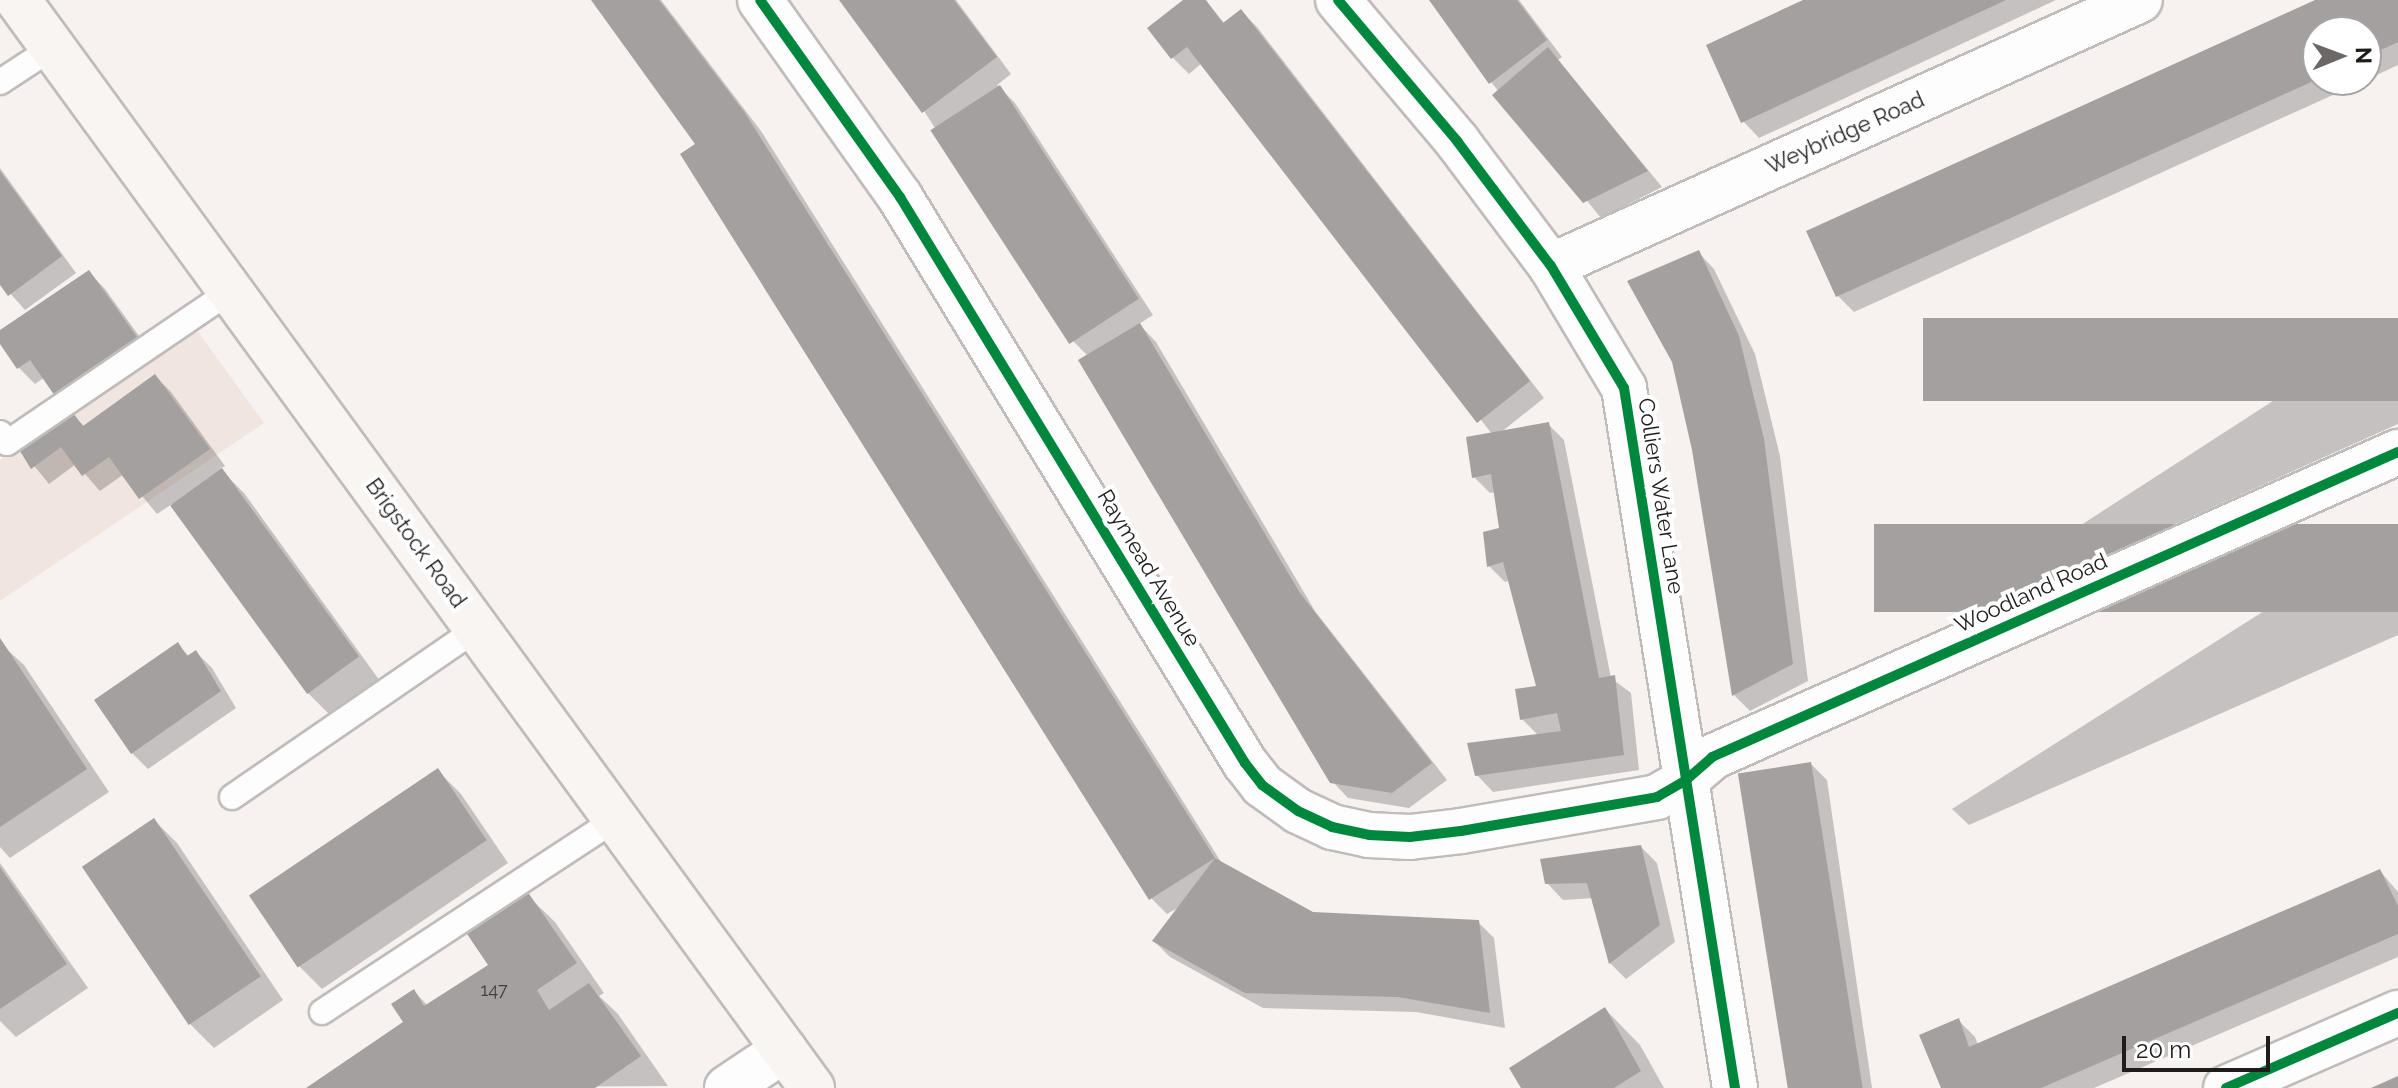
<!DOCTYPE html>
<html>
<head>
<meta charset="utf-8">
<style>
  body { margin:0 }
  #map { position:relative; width:2398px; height:1088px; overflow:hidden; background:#f7f2f0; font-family:Raleway,sans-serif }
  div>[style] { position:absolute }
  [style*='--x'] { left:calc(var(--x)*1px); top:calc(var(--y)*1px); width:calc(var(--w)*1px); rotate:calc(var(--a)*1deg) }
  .built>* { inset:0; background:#f1e5e0 }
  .shadow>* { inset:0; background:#0003 }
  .building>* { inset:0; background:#a3a09f; transform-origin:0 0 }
  .roads { filter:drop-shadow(2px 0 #bfbcba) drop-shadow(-2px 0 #bfbcba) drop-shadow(0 2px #bfbcba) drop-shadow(0 -2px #bfbcba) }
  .lane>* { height:24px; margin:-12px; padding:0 12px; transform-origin:12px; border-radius:12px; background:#fefdfd }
  .street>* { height:44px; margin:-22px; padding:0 22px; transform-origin:22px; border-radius:22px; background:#fefdfd }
  .secondary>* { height:44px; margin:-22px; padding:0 22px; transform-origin:22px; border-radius:22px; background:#f9f5f3 }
  .cycleway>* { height:10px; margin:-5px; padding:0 5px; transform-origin:5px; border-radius:5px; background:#00873e }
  span { translate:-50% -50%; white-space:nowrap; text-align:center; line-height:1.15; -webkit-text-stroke:8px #fff; paint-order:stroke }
  .number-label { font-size:18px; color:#403d3c }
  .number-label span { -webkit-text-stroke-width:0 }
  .street-label { font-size:22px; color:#1f1c1b }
  .north { position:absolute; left:2302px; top:16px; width:80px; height:80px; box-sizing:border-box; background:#fff; border:2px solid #a5a4a4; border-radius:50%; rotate:89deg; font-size:22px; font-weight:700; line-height:32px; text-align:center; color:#1f1c1b }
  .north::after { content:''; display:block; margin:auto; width:28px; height:36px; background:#6b6766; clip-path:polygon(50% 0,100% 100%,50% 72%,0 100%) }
  .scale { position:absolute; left:2122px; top:1036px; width:148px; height:36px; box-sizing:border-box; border:4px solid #1f1c1b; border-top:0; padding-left:10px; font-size:24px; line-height:28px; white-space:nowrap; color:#1f1c1b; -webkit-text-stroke:6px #fff; paint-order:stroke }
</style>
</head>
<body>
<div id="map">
  <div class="built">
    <i style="clip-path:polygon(196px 329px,264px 423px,0 601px,0 460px)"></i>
  </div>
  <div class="shadow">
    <i style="clip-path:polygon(593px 0,661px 0,761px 131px,1223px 865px,1312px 914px,1478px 922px,1494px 938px,1505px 1028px,1416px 1012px,1263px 1008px,1170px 957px,1154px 941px,1181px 906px,1167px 914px,1151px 898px,698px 145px)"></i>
    <i style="clip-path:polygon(841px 0,956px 0,1011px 74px,997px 85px,1015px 103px,1153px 315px,1139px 324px,1156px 342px,1315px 611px,1447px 780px,1409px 808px,1348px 798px,1332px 781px,1088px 356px,1073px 341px,924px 111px)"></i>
    <i style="clip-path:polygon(1187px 0,1205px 0,1225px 24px,1241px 11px,1257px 27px,1544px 398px,1500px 433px,1548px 424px,1564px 440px,1611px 678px,1631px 693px,1639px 770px,1493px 792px,1477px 775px,1539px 736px,1522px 719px,1538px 688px,1510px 580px,1505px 582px,1489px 566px,1502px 529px,1496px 492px,1490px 493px,1474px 477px,1492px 434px,1202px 63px,1189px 74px,1173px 58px)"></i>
    <i style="clip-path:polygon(1432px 0,1519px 0,1562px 57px,1558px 60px,1662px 187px,1601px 218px,1491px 82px)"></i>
    <i style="clip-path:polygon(1808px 0,2056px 0,1759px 138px,1743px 121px)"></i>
    <i style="clip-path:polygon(2320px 0,2398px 0,2398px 65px,2366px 80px,2366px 32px,2318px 32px,2318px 80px,2366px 80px,1854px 312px,1838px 296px)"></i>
    <i style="clip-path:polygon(0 168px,76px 273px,25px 310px,0 282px)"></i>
    <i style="clip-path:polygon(1698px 252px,1714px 269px,1755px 354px,1780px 456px,1808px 681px,1750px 711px,1734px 695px,1694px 450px)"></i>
    <i style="clip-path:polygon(89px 272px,105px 289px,155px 358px,75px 414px,45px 377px,35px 384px,19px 368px,0 340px,0 332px)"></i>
    <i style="clip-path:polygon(2398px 320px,2398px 424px,2013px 597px,1996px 580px)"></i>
    <i style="clip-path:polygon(155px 376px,171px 392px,225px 466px,220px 469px,244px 493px,380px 681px,331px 716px,308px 693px,172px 504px,157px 514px,124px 474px,100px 491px,76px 464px,49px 484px,22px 451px,73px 416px,85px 427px)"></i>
    <i style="clip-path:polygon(2398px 526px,2398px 635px,1969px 825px,1952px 809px)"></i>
    <i style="clip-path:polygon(0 643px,24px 665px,109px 792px,10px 858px,0 847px)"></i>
    <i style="clip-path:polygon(178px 645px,189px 656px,196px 652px,212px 668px,236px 708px,148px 769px,132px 753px)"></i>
    <i style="clip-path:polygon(1811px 764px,1827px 780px,1872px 1088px,1792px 1088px)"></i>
    <i style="clip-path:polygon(438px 771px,461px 794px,508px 863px,322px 989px,299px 966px)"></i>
    <i style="clip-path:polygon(154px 820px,177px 843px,283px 1000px,214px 1048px,191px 1025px)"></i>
    <i style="clip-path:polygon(1641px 847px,1657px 863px,1675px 942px,1626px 979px,1610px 963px,1594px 898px,1563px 900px,1547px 883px)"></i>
    <i style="clip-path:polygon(0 863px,88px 988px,16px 1037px,0 1021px)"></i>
    <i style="clip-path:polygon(2380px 871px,2398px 892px,2398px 957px,2094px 1088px,1943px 1088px,1959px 1021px,1975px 1037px,1978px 1045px)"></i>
    <i style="clip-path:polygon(526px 894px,555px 922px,604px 993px,599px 996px,618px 1014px,668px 1086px,310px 1088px,406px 1023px,414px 991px,428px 1006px,491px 965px)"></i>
    <i style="clip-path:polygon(1605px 1009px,1640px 1045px,1664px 1088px,1523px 1088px)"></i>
  </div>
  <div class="building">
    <i style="clip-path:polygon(591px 0,659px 0,745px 113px,1215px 858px,1149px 900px,680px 154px,695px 144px)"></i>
    <i style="clip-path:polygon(839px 0,954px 0,997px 57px,922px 113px)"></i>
    <i style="clip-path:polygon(1183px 0,1206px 0,1223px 23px,1241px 9px,1530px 381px,1477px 423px,1187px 47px,1171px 59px,1147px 28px)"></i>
    <i style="clip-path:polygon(1429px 0,1517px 0,1547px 40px,1489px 84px)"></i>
    <i style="clip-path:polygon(1803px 0,2006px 0,1741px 123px,1706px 45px)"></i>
    <i style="clip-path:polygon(2315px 0,2398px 0,2398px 42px,2366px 57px,2366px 32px,2318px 32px,2318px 79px,1836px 297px,1806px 231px)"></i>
    <i style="clip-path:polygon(1548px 47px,1648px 171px,1583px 203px,1492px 95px)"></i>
    <i style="left:1000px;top:85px;width:255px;height:83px;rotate:57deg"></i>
    <i style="clip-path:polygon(0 171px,62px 256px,8px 296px,0 285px)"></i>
    <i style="clip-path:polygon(1699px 250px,1739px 336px,1764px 439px,1793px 664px,1732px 696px,1692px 450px,1672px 362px,1627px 281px)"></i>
    <i style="clip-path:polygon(89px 270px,140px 341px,57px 399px,30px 360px,17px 369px,0 344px,0 330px)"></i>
    <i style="left:2398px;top:318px;width:83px;height:475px;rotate:90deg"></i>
    <i style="clip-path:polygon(1140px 323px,1300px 593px,1432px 763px,1392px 793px,1330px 783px,1078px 360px)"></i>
    <i style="clip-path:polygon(155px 374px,210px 449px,139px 499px,109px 457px,82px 476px,61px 447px,31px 469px,20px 451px,73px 413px,83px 426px)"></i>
    <i style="clip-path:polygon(1549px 422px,1599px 678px,1615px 675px,1624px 755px,1475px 776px,1467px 743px,1561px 731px,1557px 713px,1520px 720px,1515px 689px,1536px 686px,1503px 562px,1487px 567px,1483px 532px,1499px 528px,1491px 474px,1472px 478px,1466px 437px)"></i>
    <i style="left:222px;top:468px;width:233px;height:64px;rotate:54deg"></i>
    <i style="left:2398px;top:524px;width:88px;height:524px;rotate:90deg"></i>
    <i style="clip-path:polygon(0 638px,87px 769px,0 827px)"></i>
    <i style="clip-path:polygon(178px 642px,187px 656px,196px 650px,221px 691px,131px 754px,94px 700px)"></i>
    <i style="left:1811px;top:762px;width:330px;height:74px;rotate:81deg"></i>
    <i style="left:438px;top:768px;width:87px;height:228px;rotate:56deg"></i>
    <i style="left:154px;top:818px;width:191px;height:87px;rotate:56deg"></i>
    <i style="clip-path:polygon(1641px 845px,1660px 925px,1609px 964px,1587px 883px,1545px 884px,1540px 859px)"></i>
    <i style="clip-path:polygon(1215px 858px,1313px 912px,1479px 920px,1490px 1013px,1398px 997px,1245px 993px,1152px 941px)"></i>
    <i style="clip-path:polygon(0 867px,67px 964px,0 1009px)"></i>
    <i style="clip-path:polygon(2380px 869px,2398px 906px,2398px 934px,2041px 1088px,1941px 1088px,1919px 1035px,1959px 1018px,1969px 1047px)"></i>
    <i style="clip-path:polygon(527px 891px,577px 963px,537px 990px,549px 1010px,589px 983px,641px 1056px,595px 1088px,306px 1088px,403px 1022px,391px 1004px,414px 989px,424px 1006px,488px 965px,465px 931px)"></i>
    <i style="clip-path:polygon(1605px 1007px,1641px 1071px,1614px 1088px,1521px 1088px,1509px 1068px)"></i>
    <i style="clip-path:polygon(2398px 1076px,2398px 1088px,2371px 1088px)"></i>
  </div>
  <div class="roads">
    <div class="lane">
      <i style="--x:0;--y:82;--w:62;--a:-33.2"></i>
      <i style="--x:0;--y:433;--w:12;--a:55"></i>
      <i style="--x:7;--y:443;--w:271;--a:-34.2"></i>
      <i style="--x:232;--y:797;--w:298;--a:-34.5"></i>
      <i style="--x:322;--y:1012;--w:352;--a:-33.3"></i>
    </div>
    <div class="street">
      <i style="--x:760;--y:0;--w:242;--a:54.6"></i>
      <i style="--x:900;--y:197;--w:663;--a:58.64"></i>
      <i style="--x:1245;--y:763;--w:28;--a:52"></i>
      <i style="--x:1262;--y:785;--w:44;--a:35.8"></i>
      <i style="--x:1298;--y:811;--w:38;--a:25"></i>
      <i style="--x:1332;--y:827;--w:38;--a:12"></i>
      <i style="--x:1369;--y:835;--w:41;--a:2.8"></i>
      <i style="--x:1410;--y:837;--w:51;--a:-6.7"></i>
      <i style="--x:1461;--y:831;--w:199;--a:-9.8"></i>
      <i style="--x:1657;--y:797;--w:34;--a:-30"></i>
      <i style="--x:1686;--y:780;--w:35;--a:-41"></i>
      <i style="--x:1712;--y:757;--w:751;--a:-23.97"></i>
      <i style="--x:1338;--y:0;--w:185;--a:49.8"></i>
      <i style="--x:1457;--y:141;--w:156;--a:53.1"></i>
      <i style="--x:1551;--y:266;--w:142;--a:59.1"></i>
      <i style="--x:1624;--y:388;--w:709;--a:80.99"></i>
      <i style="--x:1551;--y:266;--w:646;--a:-24.3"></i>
      <i style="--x:727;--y:1088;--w:69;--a:-33.7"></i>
      <i style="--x:2226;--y:1088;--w:188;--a:-23.6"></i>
    </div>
    <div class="secondary">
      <i style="--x:18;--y:0;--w:1347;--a:53.88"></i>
    </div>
  </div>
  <div class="cycleway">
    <i style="--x:760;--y:0;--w:242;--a:54.6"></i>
    <i style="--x:900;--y:197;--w:663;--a:58.64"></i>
    <i style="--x:1245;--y:763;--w:28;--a:52"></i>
    <i style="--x:1262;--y:785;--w:44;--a:35.8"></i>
    <i style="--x:1298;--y:811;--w:38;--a:25"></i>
    <i style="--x:1332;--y:827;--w:38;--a:12"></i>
    <i style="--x:1369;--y:835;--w:41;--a:2.8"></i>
    <i style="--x:1410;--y:837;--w:51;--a:-6.7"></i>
    <i style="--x:1461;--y:831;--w:199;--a:-9.8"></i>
    <i style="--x:1657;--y:797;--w:34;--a:-30"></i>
    <i style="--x:1686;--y:780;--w:35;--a:-41"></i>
    <i style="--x:1712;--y:757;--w:751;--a:-23.97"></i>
    <i style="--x:1338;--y:0;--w:185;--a:49.8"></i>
    <i style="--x:1457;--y:141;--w:156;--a:53.1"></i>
    <i style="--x:1551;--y:266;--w:142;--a:59.1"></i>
    <i style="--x:1624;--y:388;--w:709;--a:80.99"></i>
    <i style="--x:2226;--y:1088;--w:188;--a:-23.6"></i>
  </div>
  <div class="number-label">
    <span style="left:494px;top:990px">147</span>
  </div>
  <div class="street-label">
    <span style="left:1845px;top:133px;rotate:-24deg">Weybridge Road</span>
    <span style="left:1661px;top:496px;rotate:81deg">Colliers Water Lane</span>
    <span style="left:416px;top:543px;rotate:54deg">Brigstock Road</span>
    <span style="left:1149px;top:568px;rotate:59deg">Raymead Avenue</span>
    <span style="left:2031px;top:593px;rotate:-24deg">Woodland Road</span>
  </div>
  <div class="north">N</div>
  <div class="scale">20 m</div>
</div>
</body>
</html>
